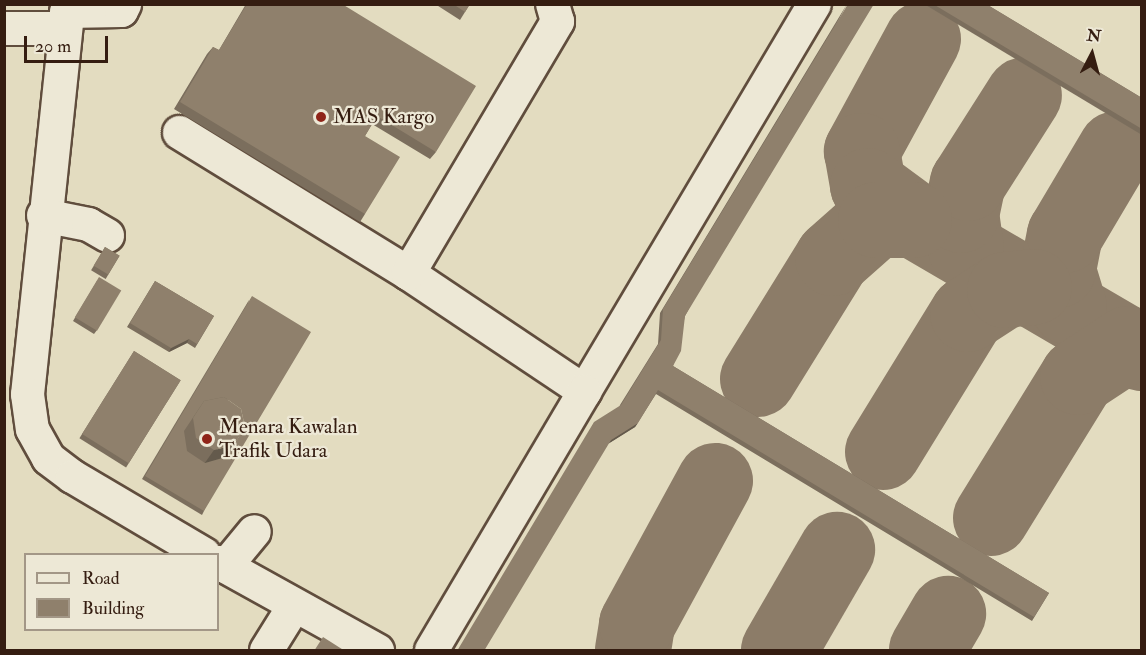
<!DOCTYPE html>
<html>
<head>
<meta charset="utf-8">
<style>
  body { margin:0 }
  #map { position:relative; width:1146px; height:655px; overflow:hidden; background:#e3dcc0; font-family:"IM FELL Double Pica",serif }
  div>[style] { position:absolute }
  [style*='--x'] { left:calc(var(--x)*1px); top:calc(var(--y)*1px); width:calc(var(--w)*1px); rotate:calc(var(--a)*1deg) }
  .taxiway>* { height:76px; margin:-38px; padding:0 38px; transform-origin:38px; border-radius:38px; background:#8c7c68 }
  .roads { filter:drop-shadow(2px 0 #604d3d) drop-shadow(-2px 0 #604d3d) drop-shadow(0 2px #604d3d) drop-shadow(0 -2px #604d3d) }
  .minor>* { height:33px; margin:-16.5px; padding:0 16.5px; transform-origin:16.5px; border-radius:16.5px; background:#ede8d6 }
  .wall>* { inset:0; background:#7b6e5d; transform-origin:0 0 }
  .shaded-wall>* { inset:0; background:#645a4c }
  .building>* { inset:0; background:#8f806c; transform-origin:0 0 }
  .dots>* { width:16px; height:16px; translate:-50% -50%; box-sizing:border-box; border:3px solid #ede8d6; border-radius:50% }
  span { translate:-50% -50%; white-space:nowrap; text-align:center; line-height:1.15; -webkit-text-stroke:4.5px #ede8d6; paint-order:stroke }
  .poi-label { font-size:21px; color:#351d11 }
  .left { translate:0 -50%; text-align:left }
  .frame { position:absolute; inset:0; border:6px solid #351d11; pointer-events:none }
  .legend { position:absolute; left:24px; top:553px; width:195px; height:78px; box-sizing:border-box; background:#ede8d6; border:2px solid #a39787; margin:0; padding:8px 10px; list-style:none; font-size:18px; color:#351d11 }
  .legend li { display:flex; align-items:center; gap:12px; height:30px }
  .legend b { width:30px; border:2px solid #a39787 }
  .north { position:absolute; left:1062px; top:24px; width:60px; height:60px; -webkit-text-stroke:4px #ede8d6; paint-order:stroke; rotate:6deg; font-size:16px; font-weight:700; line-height:24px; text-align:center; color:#351d11 }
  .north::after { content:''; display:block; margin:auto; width:21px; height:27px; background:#351d11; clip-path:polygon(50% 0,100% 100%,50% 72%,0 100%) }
  .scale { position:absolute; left:24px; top:36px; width:84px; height:27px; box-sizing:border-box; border:3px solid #351d11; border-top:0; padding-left:8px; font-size:18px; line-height:21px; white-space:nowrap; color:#351d11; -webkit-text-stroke:4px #ede8d6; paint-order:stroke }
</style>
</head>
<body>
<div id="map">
  <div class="taxiway">
    <i style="--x:923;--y:39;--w:128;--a:118.6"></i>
    <i style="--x:862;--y:151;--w:36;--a:80"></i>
    <i style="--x:868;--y:186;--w:57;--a:36.5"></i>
    <i style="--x:914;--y:220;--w:264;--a:30.3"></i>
    <i style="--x:966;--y:249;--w:34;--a:-98"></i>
    <i style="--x:961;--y:215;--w:33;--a:-78"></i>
    <i style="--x:968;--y:183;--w:104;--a:-57.5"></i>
    <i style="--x:1069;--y:307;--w:39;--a:-107"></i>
    <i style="--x:1058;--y:270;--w:36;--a:-79"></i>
    <i style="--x:1065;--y:235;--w:100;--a:-59.3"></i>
    <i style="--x:758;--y:379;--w:142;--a:-58.2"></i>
    <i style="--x:833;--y:258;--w:57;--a:-41.5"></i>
    <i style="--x:876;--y:220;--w:38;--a:0"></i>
    <i style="--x:883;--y:452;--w:162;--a:-58.4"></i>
    <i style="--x:968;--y:314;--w:44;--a:-33"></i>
    <i style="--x:1005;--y:290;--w:29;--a:-6"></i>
    <i style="--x:991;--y:518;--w:166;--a:-58.3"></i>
    <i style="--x:1078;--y:377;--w:60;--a:-33.4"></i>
    <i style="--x:633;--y:650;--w:26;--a:-81"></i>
    <i style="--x:637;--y:624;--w:163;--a:-61.4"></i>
    <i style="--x:779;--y:650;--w:116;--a:-59.9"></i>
    <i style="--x:927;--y:650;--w:42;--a:-59.7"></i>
  </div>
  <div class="roads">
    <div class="minor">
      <i style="--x:68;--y:4;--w:392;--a:96"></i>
      <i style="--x:27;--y:394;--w:35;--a:82"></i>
      <i style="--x:32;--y:429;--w:33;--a:61"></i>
      <i style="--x:48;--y:458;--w:30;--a:37"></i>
      <i style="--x:72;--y:476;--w:153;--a:30.6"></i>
      <i style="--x:66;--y:11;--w:55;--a:-1"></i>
      <i style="--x:121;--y:10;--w:7;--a:-63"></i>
      <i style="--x:4;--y:28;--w:61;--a:0"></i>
      <i style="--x:179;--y:132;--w:269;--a:31.6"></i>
      <i style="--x:408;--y:273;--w:212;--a:33.8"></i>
      <i style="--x:584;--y:391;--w:450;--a:-59.3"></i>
      <i style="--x:43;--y:215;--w:46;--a:11.3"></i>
      <i style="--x:88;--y:224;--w:22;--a:30"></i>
      <i style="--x:408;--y:273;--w:293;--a:-59.4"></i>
      <i style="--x:557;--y:21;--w:18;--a:-106"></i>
      <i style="--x:218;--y:562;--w:182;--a:29"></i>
      <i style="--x:225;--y:566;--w:45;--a:-50.4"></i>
      <i style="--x:266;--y:650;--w:53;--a:-58.1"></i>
      <i style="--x:431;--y:650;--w:301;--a:-59.4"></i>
    </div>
  </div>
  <div class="wall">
    <i style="clip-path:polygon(246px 4px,342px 4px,436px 152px,430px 159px,372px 124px,365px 136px,365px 214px,360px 222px,174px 109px,207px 54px,213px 47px,219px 50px)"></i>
    <i style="clip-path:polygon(435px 4px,470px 4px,460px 20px)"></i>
    <i style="clip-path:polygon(847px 4px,685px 316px,673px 366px,1049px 593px,1032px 621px,656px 394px,635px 427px,609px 443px,620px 405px,658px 344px,660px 313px)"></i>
    <i style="clip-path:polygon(924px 4px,986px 4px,1142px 98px,1142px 135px)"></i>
    <i style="left:105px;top:247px;width:17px;height:27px;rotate:31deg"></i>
    <i style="clip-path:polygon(97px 281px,97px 330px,94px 334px,73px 321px)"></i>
    <i style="clip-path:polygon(155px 281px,214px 316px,195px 348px,187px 343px,169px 352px,127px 327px)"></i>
    <i style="clip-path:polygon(249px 300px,204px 511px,202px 515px,142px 479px)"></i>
    <i style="left:134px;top:351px;width:55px;height:103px;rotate:32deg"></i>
  </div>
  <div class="shaded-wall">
    <i style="clip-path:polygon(189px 339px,187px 343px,169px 352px,171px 348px)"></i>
    <i style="clip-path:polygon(638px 423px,635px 427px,608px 444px,611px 440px)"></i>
    <i style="clip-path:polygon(234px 445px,223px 461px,202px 467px,214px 450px)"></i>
  </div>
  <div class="building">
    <i style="clip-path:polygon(247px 4px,342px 4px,476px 86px,436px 152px,377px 116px,365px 136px,400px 157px,365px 214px,180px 102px,213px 47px,219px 50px)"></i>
    <i style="clip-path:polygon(453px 4px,470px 4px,465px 12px)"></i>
    <i style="clip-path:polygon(848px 4px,874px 4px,685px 316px,681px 351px,673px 366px,1049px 593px,1034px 617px,658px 390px,638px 423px,611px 440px,484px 651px,457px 651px,594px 422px,621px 405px,661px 340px,663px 309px)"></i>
    <i style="clip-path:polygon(933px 4px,986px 4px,1142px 98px,1142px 129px)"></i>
    <i style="left:105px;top:247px;width:17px;height:22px;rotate:31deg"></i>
    <i style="left:99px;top:277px;width:26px;height:47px;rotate:31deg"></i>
    <i style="clip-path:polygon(155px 281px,214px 316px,197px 344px,189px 339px,171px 348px,130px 323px)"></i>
    <i style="clip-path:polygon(evenodd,252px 296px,311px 332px,204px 511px,145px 476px,252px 296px,224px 397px,241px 409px,245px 427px,226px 457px,205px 463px,187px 451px,184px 431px,204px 401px,224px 397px)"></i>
    <i style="left:134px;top:351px;width:55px;height:98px;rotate:32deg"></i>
    <i style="clip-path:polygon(224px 397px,241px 409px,245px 427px,234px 445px,214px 450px,196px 438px,193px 418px,204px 401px)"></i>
    <i style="clip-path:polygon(323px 637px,345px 651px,314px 651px)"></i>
  </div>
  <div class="dots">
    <i style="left:321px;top:117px;background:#8f2418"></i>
    <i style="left:207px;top:439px;background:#8f2418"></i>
  </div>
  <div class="poi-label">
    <span class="left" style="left:333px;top:117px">MAS Kargo</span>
    <span class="left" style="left:219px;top:439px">Menara Kawalan<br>Trafik Udara</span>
  </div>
  <div class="frame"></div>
  <ul class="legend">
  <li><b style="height:8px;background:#ede8d6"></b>Road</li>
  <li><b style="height:16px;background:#8f806c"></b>Building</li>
  </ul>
  <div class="north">N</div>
  <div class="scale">20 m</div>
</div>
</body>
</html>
